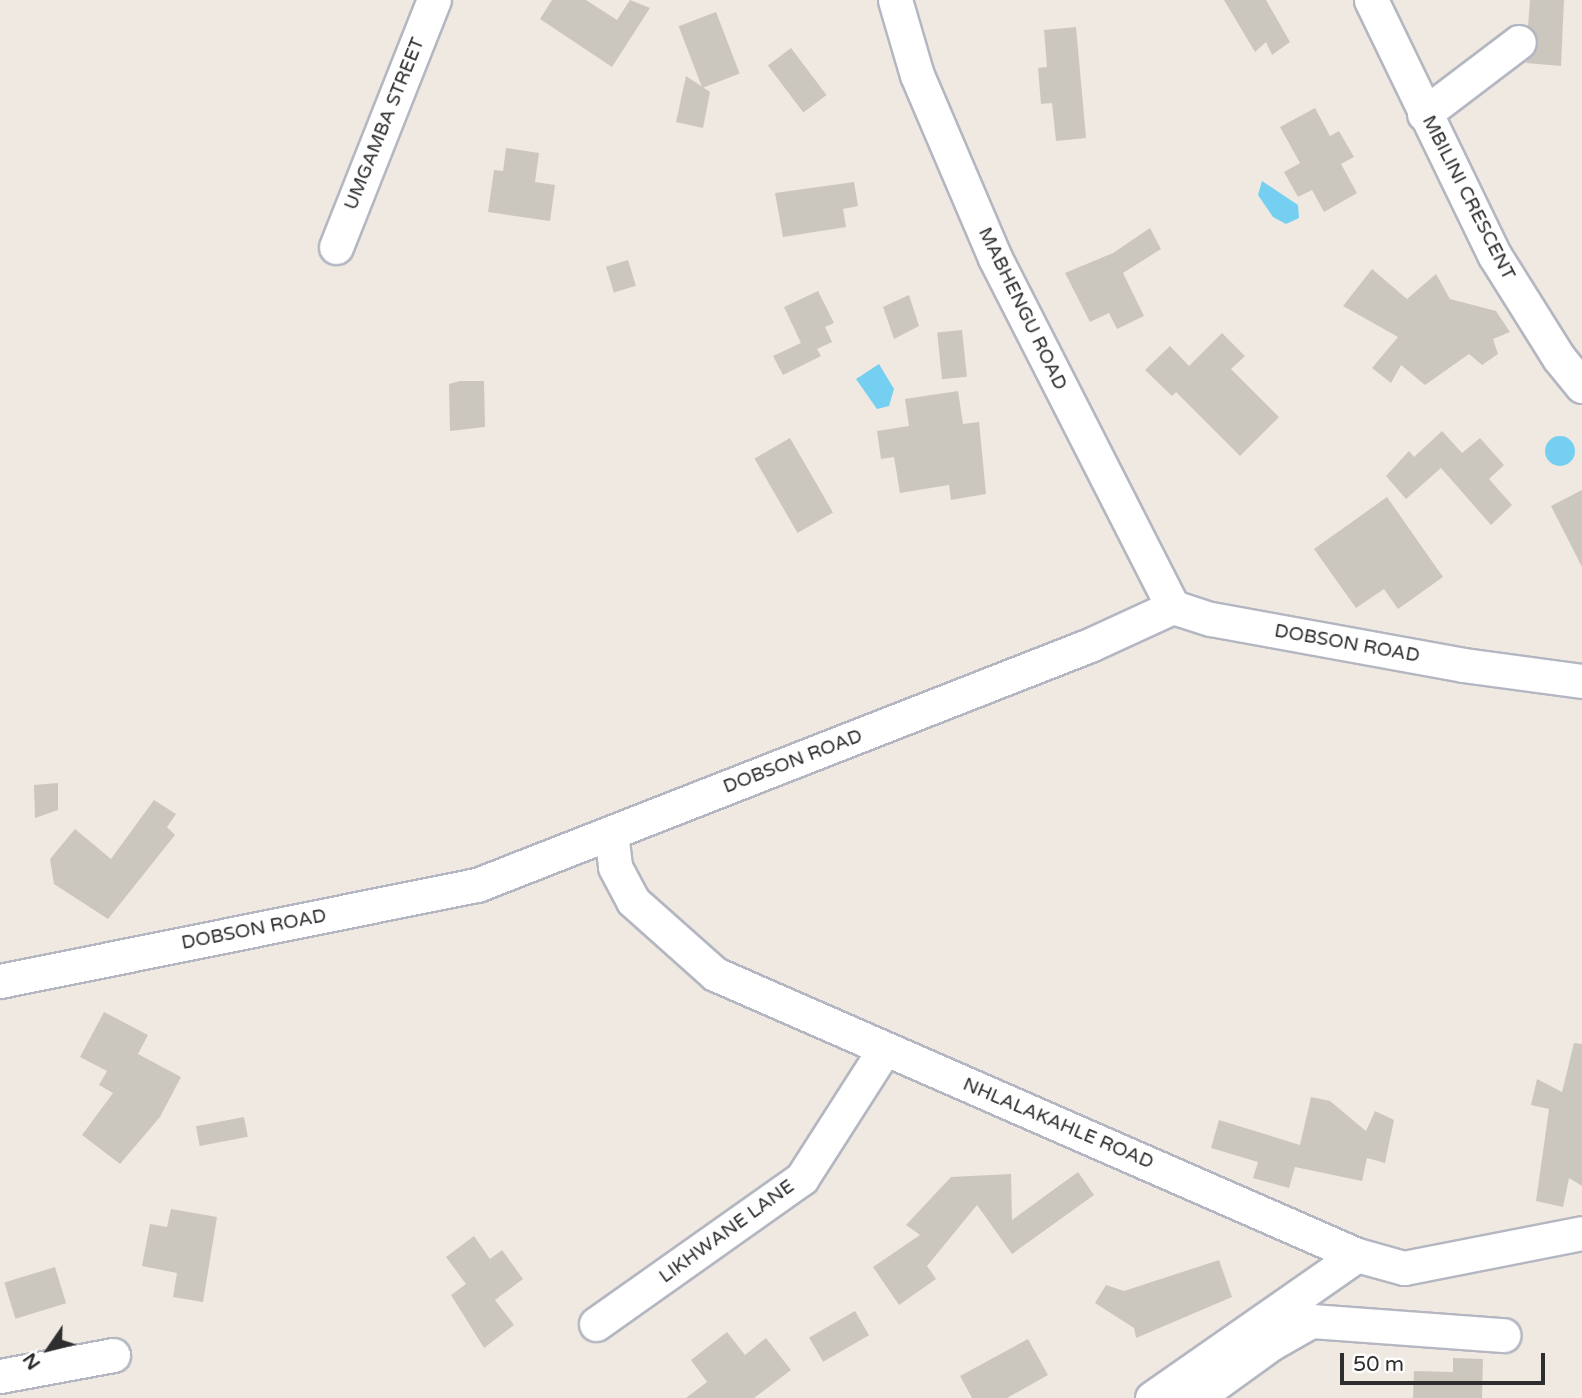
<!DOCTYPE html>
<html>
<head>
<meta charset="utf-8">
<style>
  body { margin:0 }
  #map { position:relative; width:1582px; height:1398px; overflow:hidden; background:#efe9e1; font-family:"Varela Round",sans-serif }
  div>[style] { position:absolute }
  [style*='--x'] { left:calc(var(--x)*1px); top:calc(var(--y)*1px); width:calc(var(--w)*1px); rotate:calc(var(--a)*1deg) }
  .water>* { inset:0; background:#75cff0 }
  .round { border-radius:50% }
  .building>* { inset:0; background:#cbc7bf; transform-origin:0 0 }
  .roads { filter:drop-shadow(2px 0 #b4b7c1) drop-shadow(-2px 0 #b4b7c1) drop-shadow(0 2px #b4b7c1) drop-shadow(0 -2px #b4b7c1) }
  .minor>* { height:33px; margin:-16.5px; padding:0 16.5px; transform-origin:16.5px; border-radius:16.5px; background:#fff }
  span { translate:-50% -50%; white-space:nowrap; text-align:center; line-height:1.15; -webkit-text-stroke:5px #fff; paint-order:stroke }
  .street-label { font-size:19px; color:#2e2e2e }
  .north { position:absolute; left:14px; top:1314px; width:70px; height:70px; -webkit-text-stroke:5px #fff; paint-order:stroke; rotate:235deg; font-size:19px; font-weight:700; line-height:28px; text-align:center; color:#2e2e2e }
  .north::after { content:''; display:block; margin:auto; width:24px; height:32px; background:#2e2e2e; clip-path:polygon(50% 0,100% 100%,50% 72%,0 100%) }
  .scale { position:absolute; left:1340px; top:1353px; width:205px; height:32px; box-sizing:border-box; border:4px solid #2e2e2e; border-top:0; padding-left:9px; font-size:21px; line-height:24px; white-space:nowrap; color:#2e2e2e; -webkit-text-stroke:5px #fff; paint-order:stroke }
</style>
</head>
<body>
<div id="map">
  <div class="water">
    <i style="clip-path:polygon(1262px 181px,1298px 205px,1299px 218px,1286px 224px,1273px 217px,1258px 195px)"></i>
    <i style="clip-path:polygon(879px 364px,894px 389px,889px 406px,877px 409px,856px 379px)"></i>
    <i class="round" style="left:1545px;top:436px;width:30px;height:30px"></i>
  </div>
  <div class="building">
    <i style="clip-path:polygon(552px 0,586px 0,617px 20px,630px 0,650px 8px,612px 67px,540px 19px)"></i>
    <i style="clip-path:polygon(1224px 0,1266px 0,1290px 42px,1272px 55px,1266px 42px,1255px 52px)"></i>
    <i style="clip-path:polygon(1530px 0,1564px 0,1561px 66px,1526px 63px,1538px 40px,1528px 26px)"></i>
    <i style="left:716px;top:12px;width:66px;height:40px;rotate:69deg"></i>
    <i style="clip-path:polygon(1076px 27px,1086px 138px,1056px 141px,1052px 103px,1041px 104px,1038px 68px,1047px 67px,1044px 30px)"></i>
    <i style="left:791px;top:48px;width:59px;height:29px;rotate:53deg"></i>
    <i style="clip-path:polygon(686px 76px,710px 92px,703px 128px,676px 122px)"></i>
    <i style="clip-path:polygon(1315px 108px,1330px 136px,1339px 131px,1354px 157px,1341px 164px,1357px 193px,1324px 212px,1312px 190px,1298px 197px,1284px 172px,1300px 163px,1280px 127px)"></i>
    <i style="clip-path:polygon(506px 148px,539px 153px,535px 182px,555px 185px,550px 221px,488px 212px,494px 170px,503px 171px)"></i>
    <i style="clip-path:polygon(854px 182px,858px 206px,843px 209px,846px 227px,783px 237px,775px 193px)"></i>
    <i style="clip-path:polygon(1150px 228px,1161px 249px,1123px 273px,1144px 316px,1117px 329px,1109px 313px,1090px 322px,1065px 273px,1113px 253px)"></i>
    <i style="left:628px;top:260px;width:27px;height:23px;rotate:73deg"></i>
    <i style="clip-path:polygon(1372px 269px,1407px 299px,1436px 274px,1450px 299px,1496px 311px,1510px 332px,1493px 339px,1498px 354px,1482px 365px,1469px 354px,1425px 385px,1401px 365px,1391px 383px,1372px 368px,1398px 337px,1343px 306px)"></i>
    <i style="clip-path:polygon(818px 291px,834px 323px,825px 327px,832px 342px,817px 349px,821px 356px,783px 375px,773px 356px,801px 343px,784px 307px)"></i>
    <i style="clip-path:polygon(909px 295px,919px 326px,894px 339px,883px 307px)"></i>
    <i style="left:962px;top:330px;width:47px;height:25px;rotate:84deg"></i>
    <i style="clip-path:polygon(1222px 333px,1245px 356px,1231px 369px,1279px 417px,1240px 456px,1176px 392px,1172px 396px,1145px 370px,1170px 346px,1189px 366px)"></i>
    <i style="clip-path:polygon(460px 381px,484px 381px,485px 427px,450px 431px,449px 384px)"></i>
    <i style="clip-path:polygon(958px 391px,963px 424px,979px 422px,986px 494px,951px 500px,949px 485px,900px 493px,894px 457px,881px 459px,877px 431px,909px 426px,905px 399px)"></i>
    <i style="clip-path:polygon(1442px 431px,1462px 453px,1480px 438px,1504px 465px,1489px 479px,1512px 505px,1491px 525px,1441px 468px,1406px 499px,1386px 476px,1409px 451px,1414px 457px)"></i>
    <i style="left:790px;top:438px;width:86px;height:41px;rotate:60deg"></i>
    <i style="clip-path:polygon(1582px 490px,1582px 567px,1551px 506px)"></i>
    <i style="clip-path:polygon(1387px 497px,1443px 577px,1398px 609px,1384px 589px,1356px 608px,1314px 549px)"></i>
    <i style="clip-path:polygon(58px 783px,58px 810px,35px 818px,34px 785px)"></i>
    <i style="clip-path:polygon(154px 800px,176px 814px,167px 827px,175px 835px,108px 919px,54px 884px,50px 859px,75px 829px,111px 859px)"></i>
    <i style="clip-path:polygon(104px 1012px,148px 1035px,138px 1054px,181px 1077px,160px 1117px,120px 1164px,82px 1135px,113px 1093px,99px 1085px,107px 1071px,80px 1057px)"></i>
    <i style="clip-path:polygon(1574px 1043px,1582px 1044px,1582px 1186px,1569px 1178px,1563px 1207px,1536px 1201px,1549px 1109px,1531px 1105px,1537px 1079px,1562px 1092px)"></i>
    <i style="clip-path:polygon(1311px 1097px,1330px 1101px,1366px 1131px,1375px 1111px,1394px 1120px,1385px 1163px,1367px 1158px,1362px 1181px,1295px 1167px,1289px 1188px,1253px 1178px,1258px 1162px,1211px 1148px,1219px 1120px,1300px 1145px)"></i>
    <i style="left:244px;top:1117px;width:20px;height:49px;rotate:79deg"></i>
    <i style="clip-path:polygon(1078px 1172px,1094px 1195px,1012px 1254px,977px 1205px,927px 1266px,936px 1279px,899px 1305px,873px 1267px,920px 1235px,906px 1225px,951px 1177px,1011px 1174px,1012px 1220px)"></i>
    <i style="clip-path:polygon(171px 1209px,217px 1217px,203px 1302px,173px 1297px,177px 1273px,142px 1266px,150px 1224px,167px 1227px)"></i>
    <i style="clip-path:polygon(474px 1236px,490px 1259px,502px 1250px,523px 1279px,495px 1300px,514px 1325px,484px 1348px,451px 1295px,466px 1284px,446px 1257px)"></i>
    <i style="clip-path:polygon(1219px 1260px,1232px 1297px,1136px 1338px,1134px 1328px,1095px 1303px,1106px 1285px,1124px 1291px)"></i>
    <i style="left:55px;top:1267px;width:38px;height:53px;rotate:73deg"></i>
    <i style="left:855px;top:1311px;width:28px;height:53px;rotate:60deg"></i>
    <i style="clip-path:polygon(727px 1332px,745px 1355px,766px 1338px,791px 1370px,754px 1398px,686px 1398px,707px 1382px,691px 1360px)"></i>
    <i style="clip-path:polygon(1028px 1339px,1048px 1375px,1007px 1398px,972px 1398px,960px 1376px)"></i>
    <i style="clip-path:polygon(1453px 1358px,1483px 1359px,1482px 1398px,1413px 1398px,1414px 1371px,1453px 1372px)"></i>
  </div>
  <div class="roads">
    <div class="minor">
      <i style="--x:895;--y:0;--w:78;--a:73.7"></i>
      <i style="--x:917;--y:75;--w:199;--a:66.9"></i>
      <i style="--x:995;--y:258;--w:392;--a:63"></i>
      <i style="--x:1371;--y:0;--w:284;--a:64.2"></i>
      <i style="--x:1495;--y:256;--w:120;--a:57.9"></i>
      <i style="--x:1559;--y:358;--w:36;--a:51"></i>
      <i style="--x:1424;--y:114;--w:119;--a:-37.2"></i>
      <i style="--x:336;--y:247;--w:266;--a:-68.4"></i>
      <i style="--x:611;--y:833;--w:34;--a:83"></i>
      <i style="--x:615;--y:867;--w:38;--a:62"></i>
      <i style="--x:633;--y:901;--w:110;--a:41.7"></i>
      <i style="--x:715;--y:974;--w:701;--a:23.64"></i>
      <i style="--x:1357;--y:1255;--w:49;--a:15.5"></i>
      <i style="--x:1404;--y:1268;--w:181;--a:-11.1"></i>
      <i style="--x:0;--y:981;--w:487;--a:-11.4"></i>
      <i style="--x:477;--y:885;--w:658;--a:-21.38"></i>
      <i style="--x:1090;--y:645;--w:91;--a:-24.6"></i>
      <i style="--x:1173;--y:607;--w:40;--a:18"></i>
      <i style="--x:1211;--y:619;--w:257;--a:10.3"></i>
      <i style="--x:1464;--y:665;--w:119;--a:7.7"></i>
      <i style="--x:596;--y:1324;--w:252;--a:-35.3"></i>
      <i style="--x:802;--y:1178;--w:152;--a:-57.4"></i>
      <i style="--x:0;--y:1376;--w:115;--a:-10.5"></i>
      <i style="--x:1152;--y:1398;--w:250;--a:-34.9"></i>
      <i style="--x:1196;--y:1398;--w:94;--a:-35.9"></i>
      <i style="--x:1272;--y:1343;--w:45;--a:-29.4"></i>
      <i style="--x:1311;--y:1321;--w:193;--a:4.2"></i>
    </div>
  </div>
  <div class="street-label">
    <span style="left:385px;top:124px;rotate:-68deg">UMGAMBA STREET</span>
    <span style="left:1468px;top:198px;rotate:63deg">MBILINI CRESCENT</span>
    <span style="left:1022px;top:309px;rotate:64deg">MABHENGU ROAD</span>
    <span style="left:1347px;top:644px;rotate:10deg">DOBSON ROAD</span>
    <span style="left:793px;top:762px;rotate:-21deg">DOBSON ROAD</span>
    <span style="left:254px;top:930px;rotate:-11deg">DOBSON ROAD</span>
    <span style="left:1058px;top:1124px;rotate:23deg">NHLALAKAHLE ROAD</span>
    <span style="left:727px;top:1232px;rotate:-36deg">LIKHWANE LANE</span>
  </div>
  <div class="north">N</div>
  <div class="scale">50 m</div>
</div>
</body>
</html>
